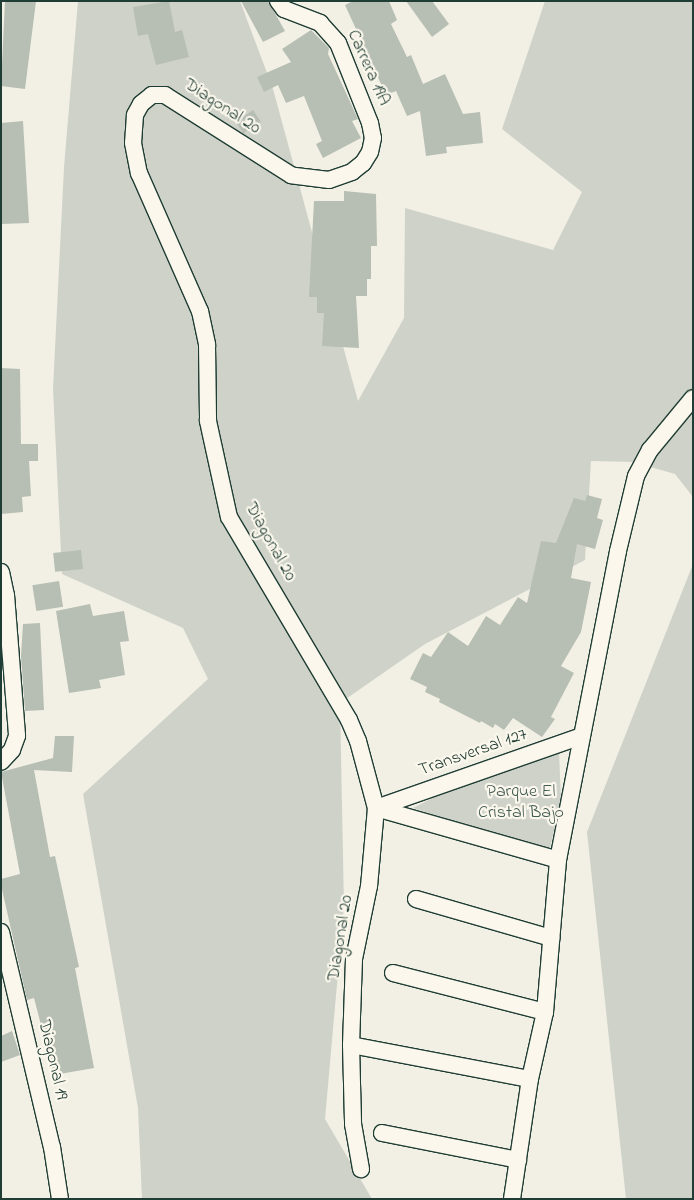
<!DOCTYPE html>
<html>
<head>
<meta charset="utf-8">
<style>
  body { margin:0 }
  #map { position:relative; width:694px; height:1200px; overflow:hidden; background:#f2f0e5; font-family:"Indie Flower",sans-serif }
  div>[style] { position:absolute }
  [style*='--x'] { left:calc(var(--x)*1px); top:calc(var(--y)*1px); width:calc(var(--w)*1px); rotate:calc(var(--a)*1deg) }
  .green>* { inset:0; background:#cfd2c8 }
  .building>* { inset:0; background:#b7beb3; transform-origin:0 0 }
  .roads { filter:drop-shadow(1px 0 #1f3d34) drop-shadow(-1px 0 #1f3d34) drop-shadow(0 1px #1f3d34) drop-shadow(0 -1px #1f3d34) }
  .minor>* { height:16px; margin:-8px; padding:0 8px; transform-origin:8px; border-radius:8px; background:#fbf7ec }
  span { translate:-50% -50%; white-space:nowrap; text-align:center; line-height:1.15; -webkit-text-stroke:4.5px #fbf7ec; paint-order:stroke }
  .street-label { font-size:18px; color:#1f3d34 }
  .park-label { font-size:18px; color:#425b52 }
  .frame { position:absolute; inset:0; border:2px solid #1f3d34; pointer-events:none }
</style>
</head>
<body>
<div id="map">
  <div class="green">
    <i style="clip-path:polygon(78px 1px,240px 1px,273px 89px,358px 401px,404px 318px,405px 208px,553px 250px,582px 192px,502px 129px,545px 1px,693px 1px,693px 497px,675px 474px,633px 462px,591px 461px,585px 560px,425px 644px,340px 703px,344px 906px,325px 1119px,372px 1199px,142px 1199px,138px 1108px,83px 794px,208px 679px,183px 628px,62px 574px,53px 389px,64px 167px)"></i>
    <i style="clip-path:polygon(693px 564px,693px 1199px,626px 1199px,587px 832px)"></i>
    <i style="clip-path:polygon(559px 751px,561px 800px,549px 852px,413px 808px,466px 781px)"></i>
  </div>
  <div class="building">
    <i style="clip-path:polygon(5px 1px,36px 1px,25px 89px,1px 86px)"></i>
    <i style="clip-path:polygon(169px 1px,175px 32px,182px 30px,189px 57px,156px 65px,148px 34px,138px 36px,133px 7px)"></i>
    <i style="clip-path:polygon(241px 1px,268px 1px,285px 31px,263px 42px)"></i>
    <i style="clip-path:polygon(353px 1px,389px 1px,397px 20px,391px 24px,407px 57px,411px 55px,423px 84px,445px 74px,463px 114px,480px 112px,483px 143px,446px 147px,447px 153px,426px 156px,420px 111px,407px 116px,396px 91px,386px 95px,345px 5px)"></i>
    <i style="clip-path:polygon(406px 1px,432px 1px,449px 24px,432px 37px)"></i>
    <i style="clip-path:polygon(311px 30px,329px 48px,328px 54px,358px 119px,352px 121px,361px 138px,323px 158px,316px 144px,322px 141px,304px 96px,286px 103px,278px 85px,264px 92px,257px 77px,291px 62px,282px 49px)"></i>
    <i style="left:253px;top:110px;width:14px;height:21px;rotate:56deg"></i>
    <i style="clip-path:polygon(23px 121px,29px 223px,1px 224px,1px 123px)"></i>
    <i style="clip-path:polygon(344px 191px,376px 194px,377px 246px,371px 246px,371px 279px,367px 279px,367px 296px,356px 296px,359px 348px,322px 346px,324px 313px,317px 313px,317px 297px,309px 297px,314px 201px,344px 201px)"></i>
    <i style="clip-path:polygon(1px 368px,20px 369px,21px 444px,38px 444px,38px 461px,29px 461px,31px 496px,22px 497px,23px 512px,1px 514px)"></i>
    <i style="clip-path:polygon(587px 495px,602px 499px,597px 518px,603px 520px,595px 549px,577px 544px,571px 578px,591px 582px,581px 632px,561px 666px,574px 673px,551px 717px,555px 719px,542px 737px,513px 718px,504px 730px,495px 724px,493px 728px,481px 721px,480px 723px,439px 702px,440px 699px,425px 692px,427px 687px,410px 679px,423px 653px,431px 657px,448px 632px,468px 646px,486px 616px,500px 625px,518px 597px,527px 603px,541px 541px,556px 543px,574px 498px,585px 501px)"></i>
    <i style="left:81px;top:550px;width:19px;height:28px;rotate:84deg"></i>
    <i style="left:59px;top:581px;width:26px;height:27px;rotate:81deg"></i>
    <i style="clip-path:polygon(90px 604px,93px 616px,124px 611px,129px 641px,120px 642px,125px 675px,99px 680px,101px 688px,69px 693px,56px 611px)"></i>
    <i style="clip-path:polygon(40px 623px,44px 710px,25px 711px,21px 656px,23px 624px)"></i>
    <i style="clip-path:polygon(55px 736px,74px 736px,72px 772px,34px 770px,50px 857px,55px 856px,79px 967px,75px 968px,94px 1068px,54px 1075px,34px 998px,27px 1000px,1px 885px,1px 879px,20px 874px,1px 772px,53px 758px)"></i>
    <i style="clip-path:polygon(12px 1031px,20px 1055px,1px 1062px,1px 1036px)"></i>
  </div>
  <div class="roads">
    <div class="minor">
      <i style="--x:278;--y:1;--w:10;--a:53"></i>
      <i style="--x:284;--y:9;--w:39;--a:21"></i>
      <i style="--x:320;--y:23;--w:27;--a:48"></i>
      <i style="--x:338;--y:43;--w:86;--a:68.2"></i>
      <i style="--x:370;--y:123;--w:15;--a:79"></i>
      <i style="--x:373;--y:138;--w:14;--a:102"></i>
      <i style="--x:370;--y:152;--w:13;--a:122"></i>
      <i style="--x:363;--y:163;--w:14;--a:141"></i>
      <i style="--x:352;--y:172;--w:24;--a:161"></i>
      <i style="--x:329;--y:180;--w:38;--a:-173"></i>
      <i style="--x:291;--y:175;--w:149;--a:-147.6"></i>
      <i style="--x:165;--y:95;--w:13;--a:180"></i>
      <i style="--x:152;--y:95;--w:14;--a:141"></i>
      <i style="--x:141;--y:104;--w:13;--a:119"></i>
      <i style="--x:135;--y:115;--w:28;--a:94"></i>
      <i style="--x:133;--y:143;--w:31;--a:79"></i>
      <i style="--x:139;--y:173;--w:151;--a:66.2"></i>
      <i style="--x:200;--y:311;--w:35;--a:78"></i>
      <i style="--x:207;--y:345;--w:76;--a:89.2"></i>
      <i style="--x:208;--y:421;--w:98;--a:77.7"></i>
      <i style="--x:229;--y:517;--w:236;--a:59.4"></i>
      <i style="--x:349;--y:720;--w:23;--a:67"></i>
      <i style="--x:358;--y:741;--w:69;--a:75"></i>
      <i style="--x:376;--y:808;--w:78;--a:95.1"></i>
      <i style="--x:369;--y:886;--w:75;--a:101.6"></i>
      <i style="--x:354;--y:959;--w:86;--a:92"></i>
      <i style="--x:351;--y:1045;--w:79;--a:88.5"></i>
      <i style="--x:353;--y:1124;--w:46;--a:79.9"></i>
      <i style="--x:1;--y:572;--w:24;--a:78"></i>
      <i style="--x:6;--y:595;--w:141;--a:85.5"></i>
      <i style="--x:17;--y:736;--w:15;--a:110"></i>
      <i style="--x:12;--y:750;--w:16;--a:133"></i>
      <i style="--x:376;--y:808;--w:218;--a:-19.3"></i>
      <i style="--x:376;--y:808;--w:189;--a:15.9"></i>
      <i style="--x:416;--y:899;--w:141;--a:16.1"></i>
      <i style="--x:1;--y:932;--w:221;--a:76.7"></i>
      <i style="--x:52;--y:1147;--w:53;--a:81.3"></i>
      <i style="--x:393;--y:973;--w:157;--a:14.4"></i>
      <i style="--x:351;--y:1045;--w:182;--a:10.8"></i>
      <i style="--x:382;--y:1133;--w:139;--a:11.2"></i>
      <i style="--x:512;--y:1199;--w:121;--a:-81.5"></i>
      <i style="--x:530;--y:1079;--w:69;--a:-77.4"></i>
      <i style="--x:545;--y:1012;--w:153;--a:-85.1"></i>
      <i style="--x:558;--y:860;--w:315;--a:-79"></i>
      <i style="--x:618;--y:551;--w:77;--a:-76.5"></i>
      <i style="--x:636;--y:476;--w:30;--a:-62"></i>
      <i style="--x:650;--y:450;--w:67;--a:-50.4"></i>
    </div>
  </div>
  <div class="street-label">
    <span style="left:368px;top:68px;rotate:66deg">Carrera 19A</span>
    <span style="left:222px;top:107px;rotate:33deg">Diagonal 20</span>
    <span style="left:270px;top:542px;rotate:61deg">Diagonal 20</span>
    <span style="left:473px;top:753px;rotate:-19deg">Transversal 127</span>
    <span style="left:341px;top:938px;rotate:-81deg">Diagonal 20</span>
    <span style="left:52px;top:1060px;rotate:77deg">Diagonal 19</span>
  </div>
  <div class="park-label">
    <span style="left:521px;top:803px">Parque El<br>Cristal Bajo</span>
  </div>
  <div class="frame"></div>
</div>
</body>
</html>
